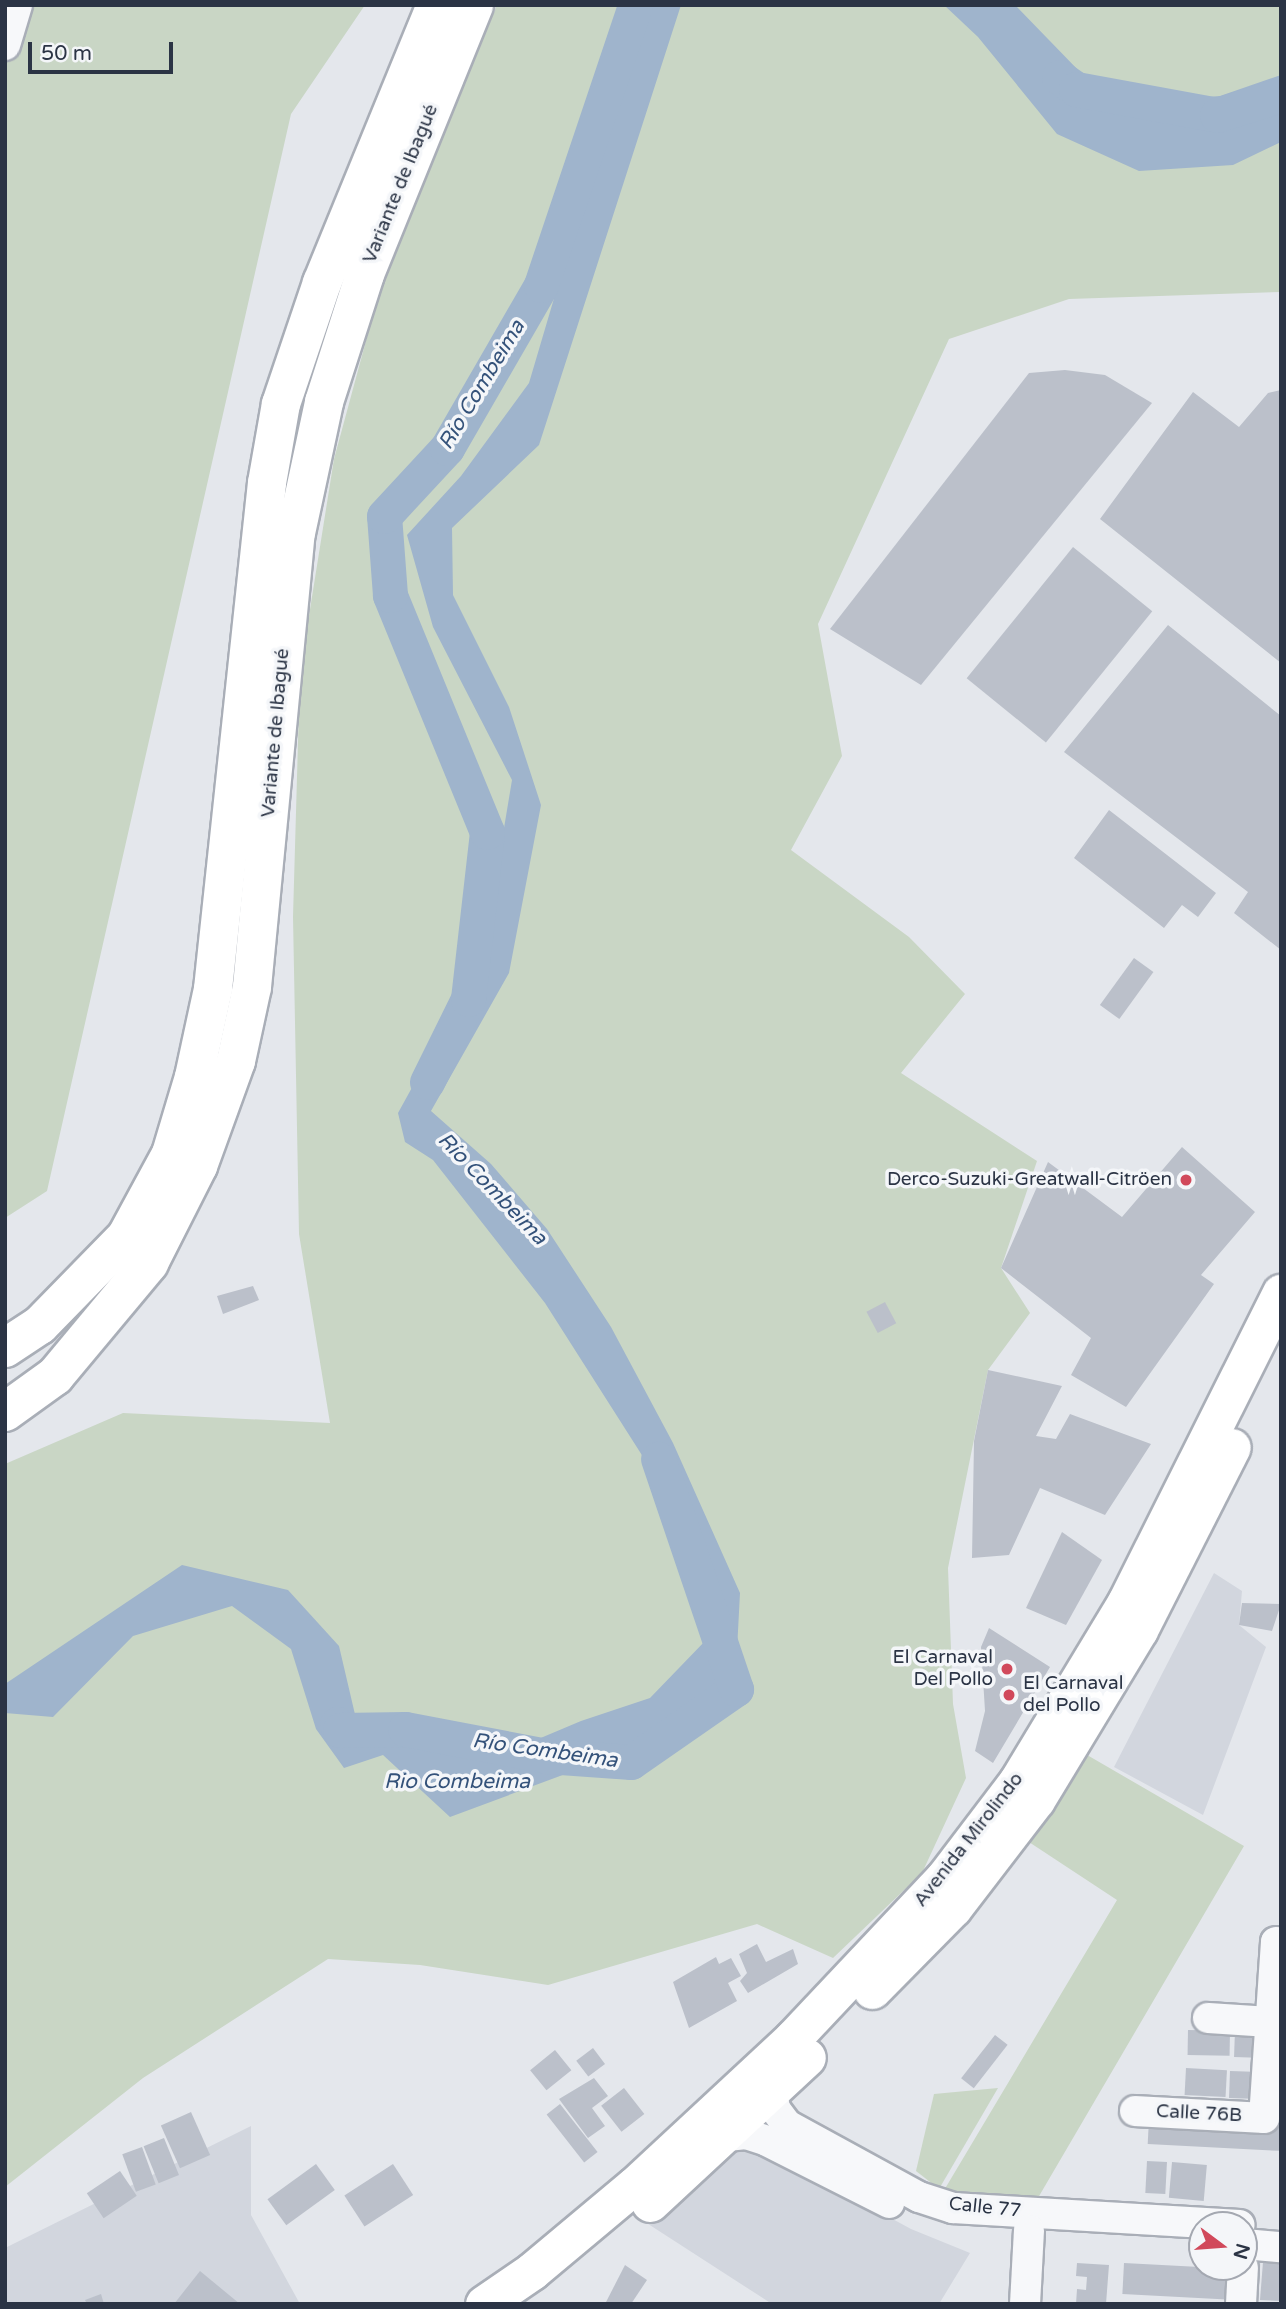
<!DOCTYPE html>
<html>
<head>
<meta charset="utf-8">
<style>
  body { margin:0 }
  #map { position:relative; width:1286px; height:2309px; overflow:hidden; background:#e4e7ec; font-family:"Varela Round",sans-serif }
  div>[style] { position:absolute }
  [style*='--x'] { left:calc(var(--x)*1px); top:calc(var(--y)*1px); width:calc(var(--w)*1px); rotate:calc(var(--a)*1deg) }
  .built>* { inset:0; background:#d2d6de }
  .green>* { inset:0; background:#c9d6c5 }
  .water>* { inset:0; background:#9fb4cc }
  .river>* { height:35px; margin:-17.5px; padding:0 17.5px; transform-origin:17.5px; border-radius:17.5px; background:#9fb4cc }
  .building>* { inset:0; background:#bbc0ca; transform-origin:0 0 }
  .roads { filter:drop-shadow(2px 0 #a9aeb7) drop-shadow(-2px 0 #a9aeb7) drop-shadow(0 2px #a9aeb7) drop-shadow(0 -2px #a9aeb7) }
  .minor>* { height:30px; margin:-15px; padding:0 15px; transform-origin:15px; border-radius:15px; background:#f7f8fa }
  .major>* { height:37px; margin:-18.5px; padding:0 18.5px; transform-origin:18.5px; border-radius:18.5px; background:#fff }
  .highway>* { height:38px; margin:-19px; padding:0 19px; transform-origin:19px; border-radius:19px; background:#fff }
  .dots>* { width:19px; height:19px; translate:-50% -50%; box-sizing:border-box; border:4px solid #f4f6f9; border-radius:50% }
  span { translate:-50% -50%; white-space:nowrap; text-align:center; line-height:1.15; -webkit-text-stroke:7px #f4f6f9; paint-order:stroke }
  .street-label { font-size:19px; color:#2b3445 }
  .poi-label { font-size:19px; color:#2b3445 }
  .right { translate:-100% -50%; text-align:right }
  .left { translate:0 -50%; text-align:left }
  .water-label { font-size:21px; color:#34527a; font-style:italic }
  .frame { position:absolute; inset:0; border:7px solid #2b3445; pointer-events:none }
  .north { position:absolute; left:1188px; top:2211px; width:70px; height:70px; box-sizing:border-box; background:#f4f6f9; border:2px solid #a4a8b1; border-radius:50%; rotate:106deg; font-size:19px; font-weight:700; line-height:28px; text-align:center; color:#2b3445 }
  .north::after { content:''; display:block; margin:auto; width:24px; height:32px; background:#d1495b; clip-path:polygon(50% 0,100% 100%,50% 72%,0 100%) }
  .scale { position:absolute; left:28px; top:42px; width:145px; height:32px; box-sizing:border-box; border:4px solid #2b3445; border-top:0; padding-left:9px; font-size:21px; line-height:24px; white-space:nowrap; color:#2b3445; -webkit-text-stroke:5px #f4f6f9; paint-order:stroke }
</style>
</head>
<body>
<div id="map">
  <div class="built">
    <i style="clip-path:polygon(1214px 1573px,1242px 1591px,1239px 1625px,1266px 1647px,1203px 1815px,1114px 1767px)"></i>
    <i style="clip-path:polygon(251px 2126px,251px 2215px,300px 2304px,5px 2304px,5px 2248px)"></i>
    <i style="clip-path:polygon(741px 2137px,911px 2229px,970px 2253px,939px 2304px,772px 2304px,642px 2220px)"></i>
  </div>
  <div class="green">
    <i style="clip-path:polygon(5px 5px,365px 5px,291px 114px,47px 1191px,5px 1218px)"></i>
    <i style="clip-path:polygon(497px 5px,1281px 5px,1281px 292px,1069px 299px,949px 339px,818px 624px,842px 756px,791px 850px,909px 937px,965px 994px,901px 1073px,1037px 1161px,1001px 1268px,1030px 1313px,988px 1370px,948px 1568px,953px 1704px,966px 1778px,922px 1873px,833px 1958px,757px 1924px,548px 1985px,420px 1965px,328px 1959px,143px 2078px,5px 2187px,5px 1464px,123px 1413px,330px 1423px,299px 1234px,293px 917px,300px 672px,334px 459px,380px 289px)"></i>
    <i style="clip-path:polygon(1063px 1741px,1244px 1846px,1035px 2203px,943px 2192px,1117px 1900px,1006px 1827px)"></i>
    <i style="clip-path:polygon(998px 2088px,939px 2189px,916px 2171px,934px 2094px)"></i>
  </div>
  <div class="water">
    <i style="clip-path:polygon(626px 5px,681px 5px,539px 445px,452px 528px,453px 595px,509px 707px,541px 805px,509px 973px,431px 1111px,491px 1164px,547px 1229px,611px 1327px,673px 1443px,740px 1593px,736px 1669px,677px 1749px,568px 1773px,450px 1817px,383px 1755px,344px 1768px,316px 1729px,291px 1649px,232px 1606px,133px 1636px,53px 1717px,5px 1713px,5px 1684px,182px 1565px,288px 1590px,339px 1646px,357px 1723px,486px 1761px,581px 1721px,650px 1698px,707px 1639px,696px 1540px,545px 1303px,433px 1160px,405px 1142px,398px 1113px,420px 1073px,463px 1022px,460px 922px,497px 870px,512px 780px,433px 627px,407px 535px,461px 476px,529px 383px,597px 153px)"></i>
    <i style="clip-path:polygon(944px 5px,1015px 5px,1112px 105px,1220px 96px,1281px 75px,1281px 142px,1233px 165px,1139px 171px,1057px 134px,978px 37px)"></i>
  </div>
  <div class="river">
    <i style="--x:1059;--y:77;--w:21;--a:35"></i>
    <i style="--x:1076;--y:89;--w:143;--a:10.4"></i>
    <i style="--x:1217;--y:115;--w:67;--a:-17.4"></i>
    <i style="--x:427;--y:1082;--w:93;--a:-63.7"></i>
    <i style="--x:468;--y:999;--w:168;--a:-83.5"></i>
    <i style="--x:487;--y:832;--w:256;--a:-112.3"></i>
    <i style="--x:390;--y:595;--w:79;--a:-94.3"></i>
    <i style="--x:384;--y:516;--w:93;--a:-47.2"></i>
    <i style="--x:447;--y:448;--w:188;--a:-60"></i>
    <i style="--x:541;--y:285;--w:295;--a:-71.4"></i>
    <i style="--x:337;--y:1724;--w:7;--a:63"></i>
    <i style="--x:340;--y:1730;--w:65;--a:-0.9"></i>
    <i style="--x:405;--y:1729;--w:144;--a:10.8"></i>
    <i style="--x:546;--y:1756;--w:85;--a:4"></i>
    <i style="--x:631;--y:1762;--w:128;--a:-34.8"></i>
    <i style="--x:736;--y:1689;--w:243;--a:-108.7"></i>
  </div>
  <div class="building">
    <i style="clip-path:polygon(1065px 370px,1105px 375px,1152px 403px,921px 685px,830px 629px,1029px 373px)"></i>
    <i style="clip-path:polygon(1281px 390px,1281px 663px,1100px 519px,1193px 392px,1239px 427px,1268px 393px)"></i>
    <i style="left:1073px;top:547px;width:102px;height:169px;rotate:39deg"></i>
    <i style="clip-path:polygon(1168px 625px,1281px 716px,1281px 950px,1234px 913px,1248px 892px,1064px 752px)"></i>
    <i style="clip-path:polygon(1109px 810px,1216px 893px,1198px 917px,1182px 905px,1164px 928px,1074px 858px)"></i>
    <i style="left:1134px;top:958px;width:24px;height:58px;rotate:36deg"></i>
    <i style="clip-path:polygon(1182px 1147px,1255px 1212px,1201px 1275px,1214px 1284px,1126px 1407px,1071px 1375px,1091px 1338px,1001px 1268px,1048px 1162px,1122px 1217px)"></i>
    <i style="clip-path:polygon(253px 1286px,259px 1300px,223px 1314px,217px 1296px)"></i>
    <i style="left:885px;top:1302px;width:24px;height:21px;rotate:62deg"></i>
    <i style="clip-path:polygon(988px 1370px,1062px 1386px,1036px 1436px,1056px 1439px,1070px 1414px,1151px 1444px,1105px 1515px,1040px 1488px,1009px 1555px,972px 1558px,974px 1441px)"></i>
    <i style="clip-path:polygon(1062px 1532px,1102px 1560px,1066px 1625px,1026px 1608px)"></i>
    <i style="clip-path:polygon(1242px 1603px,1281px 1604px,1272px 1631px,1239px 1625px)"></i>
    <i style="clip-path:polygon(989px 1628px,1050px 1667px,993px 1763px,975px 1751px,985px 1711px,981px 1647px)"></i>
    <i style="clip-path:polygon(757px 1944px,766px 1962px,793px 1949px,798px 1964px,748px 1993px,740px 1981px,747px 1973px,739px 1954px)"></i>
    <i style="clip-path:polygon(716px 1957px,719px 1964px,731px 1958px,741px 1976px,728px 1983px,737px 2001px,689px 2028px,673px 1982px)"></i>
    <i style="left:1188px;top:2030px;width:42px;height:25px;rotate:1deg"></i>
    <i style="left:1235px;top:2030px;width:30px;height:27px;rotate:2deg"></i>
    <i style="left:995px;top:2035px;width:16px;height:55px;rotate:38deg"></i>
    <i style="left:593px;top:2048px;width:20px;height:21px;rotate:53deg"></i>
    <i style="left:555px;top:2050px;width:26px;height:32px;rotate:51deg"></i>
    <i style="left:1186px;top:2068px;width:41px;height:27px;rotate:3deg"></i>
    <i style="left:1230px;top:2071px;width:30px;height:27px;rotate:2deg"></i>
    <i style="clip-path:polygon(594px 2078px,608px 2096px,592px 2108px,605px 2126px,588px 2138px,559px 2099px)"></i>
    <i style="left:624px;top:2088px;width:33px;height:29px;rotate:52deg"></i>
    <i style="left:560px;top:2104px;width:61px;height:17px;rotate:52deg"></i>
    <i style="left:191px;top:2112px;width:47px;height:33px;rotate:66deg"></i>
    <i style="left:1149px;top:2119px;width:132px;height:25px;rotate:3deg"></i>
    <i style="left:164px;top:2138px;width:40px;height:22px;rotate:68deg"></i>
    <i style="left:142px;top:2147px;width:40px;height:21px;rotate:70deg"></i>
    <i style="left:1147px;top:2161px;width:20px;height:32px;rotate:3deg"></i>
    <i style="left:1172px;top:2162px;width:35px;height:36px;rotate:5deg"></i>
    <i style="left:316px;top:2164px;width:32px;height:60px;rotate:54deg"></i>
    <i style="left:393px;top:2164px;width:37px;height:58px;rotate:57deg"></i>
    <i style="left:120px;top:2171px;width:30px;height:40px;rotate:56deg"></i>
    <i style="clip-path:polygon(1263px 2262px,1281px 2263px,1281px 2301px,1260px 2300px)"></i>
    <i style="clip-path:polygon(1077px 2263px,1109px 2265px,1106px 2304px,1076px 2304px,1077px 2289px,1086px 2290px,1087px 2277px,1076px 2276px)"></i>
    <i style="left:1124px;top:2263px;width:109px;height:31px;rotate:3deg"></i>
    <i style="clip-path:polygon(625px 2265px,647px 2280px,631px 2304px,605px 2304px)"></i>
    <i style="clip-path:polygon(200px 2271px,240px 2304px,174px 2304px)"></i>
    <i style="clip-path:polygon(101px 2294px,104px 2304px,87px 2304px,85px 2300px)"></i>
  </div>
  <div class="roads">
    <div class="minor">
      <i style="--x:5;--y:45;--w:42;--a:-73.3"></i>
      <i style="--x:1208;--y:2018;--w:62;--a:3.7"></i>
      <i style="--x:772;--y:2093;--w:16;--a:79"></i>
      <i style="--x:775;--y:2109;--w:20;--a:53"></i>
      <i style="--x:787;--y:2125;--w:150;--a:28.6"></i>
      <i style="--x:919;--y:2197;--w:36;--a:18"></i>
      <i style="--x:953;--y:2208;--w:287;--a:3.4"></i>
      <i style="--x:1135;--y:2111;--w:129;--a:3.1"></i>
      <i style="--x:1264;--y:2118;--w:176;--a:-86.1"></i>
      <i style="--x:1276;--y:1942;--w:5;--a:11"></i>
      <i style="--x:727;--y:2136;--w:19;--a:-6"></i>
      <i style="--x:746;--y:2134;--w:22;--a:18"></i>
      <i style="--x:767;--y:2141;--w:137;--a:26.9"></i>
      <i style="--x:1244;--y:2244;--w:37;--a:5"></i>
      <i style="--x:1025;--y:2304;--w:74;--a:-86.9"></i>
      <i style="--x:1241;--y:2304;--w:37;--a:-87"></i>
    </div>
    <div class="major">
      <i style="--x:872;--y:1990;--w:115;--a:-45.4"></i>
      <i style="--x:953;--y:1908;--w:136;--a:-52.5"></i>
      <i style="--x:1036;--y:1800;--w:199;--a:-58.8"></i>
      <i style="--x:1139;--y:1630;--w:205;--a:-63.1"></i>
      <i style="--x:650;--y:2203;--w:214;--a:-42.9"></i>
      <i style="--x:484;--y:2304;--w:58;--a:-34.5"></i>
      <i style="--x:532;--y:2271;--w:134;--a:-39.9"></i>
      <i style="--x:635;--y:2185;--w:216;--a:-42.9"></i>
      <i style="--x:793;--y:2038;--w:220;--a:-46.7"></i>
      <i style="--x:944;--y:1878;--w:121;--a:-52.8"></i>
      <i style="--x:1017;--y:1782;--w:210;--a:-58.8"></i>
      <i style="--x:1126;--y:1602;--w:346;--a:-63.4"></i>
    </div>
    <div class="highway">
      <i style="--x:5;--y:1348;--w:42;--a:-33.3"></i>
      <i style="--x:40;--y:1325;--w:123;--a:-45.7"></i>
      <i style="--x:126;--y:1237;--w:94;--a:-61.5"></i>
      <i style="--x:171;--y:1154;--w:80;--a:-73.4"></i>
      <i style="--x:194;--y:1077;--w:90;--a:-77.8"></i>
      <i style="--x:213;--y:989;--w:509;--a:-83.91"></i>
      <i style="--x:267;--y:483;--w:80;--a:-80"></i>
      <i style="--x:281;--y:404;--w:128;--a:-71.3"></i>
      <i style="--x:322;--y:283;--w:300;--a:-67.7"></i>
      <i style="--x:5;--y:1412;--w:62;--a:-35.8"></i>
      <i style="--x:55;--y:1376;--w:147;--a:-50.2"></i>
      <i style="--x:149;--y:1263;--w:109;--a:-63.2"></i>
      <i style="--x:198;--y:1166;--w:112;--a:-70.1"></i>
      <i style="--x:236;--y:1061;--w:76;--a:-77.8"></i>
      <i style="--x:252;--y:987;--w:456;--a:-84.5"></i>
      <i style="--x:296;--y:533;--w:134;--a:-77.9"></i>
      <i style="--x:324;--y:402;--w:134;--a:-72.2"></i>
      <i style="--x:365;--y:274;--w:290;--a:-67.9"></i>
    </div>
  </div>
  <div class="dots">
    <i style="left:1186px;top:1180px;background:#d1495b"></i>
    <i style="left:1007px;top:1669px;background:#d1495b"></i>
    <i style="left:1009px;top:1695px;background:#d1495b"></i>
  </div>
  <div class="street-label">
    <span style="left:401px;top:184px;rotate:-68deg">Variante de Ibagué</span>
    <span style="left:276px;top:733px;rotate:-85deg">Variante de Ibagué</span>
    <span style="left:969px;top:1840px;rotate:-52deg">Avenida Mirolindo</span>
    <span style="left:1199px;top:2114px;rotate:3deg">Calle 76B</span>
    <span style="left:985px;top:2208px;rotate:6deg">Calle 77</span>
  </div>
  <div class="poi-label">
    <span class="right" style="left:1172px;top:1180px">Derco-Suzuki-Greatwall-Citröen</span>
    <span class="right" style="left:993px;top:1669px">El Carnaval<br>Del Pollo</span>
    <span class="left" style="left:1023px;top:1695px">El Carnaval<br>del Pollo</span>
  </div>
  <div class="water-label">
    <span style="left:482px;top:385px;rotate:-59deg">Río Combeima</span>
    <span style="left:492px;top:1189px;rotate:46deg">Río Combeima</span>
    <span style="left:545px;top:1751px;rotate:8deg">Río Combeima</span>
    <span style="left:457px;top:1782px">Rio Combeima</span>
  </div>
  <div class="frame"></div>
  <div class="north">N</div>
  <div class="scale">50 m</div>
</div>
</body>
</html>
